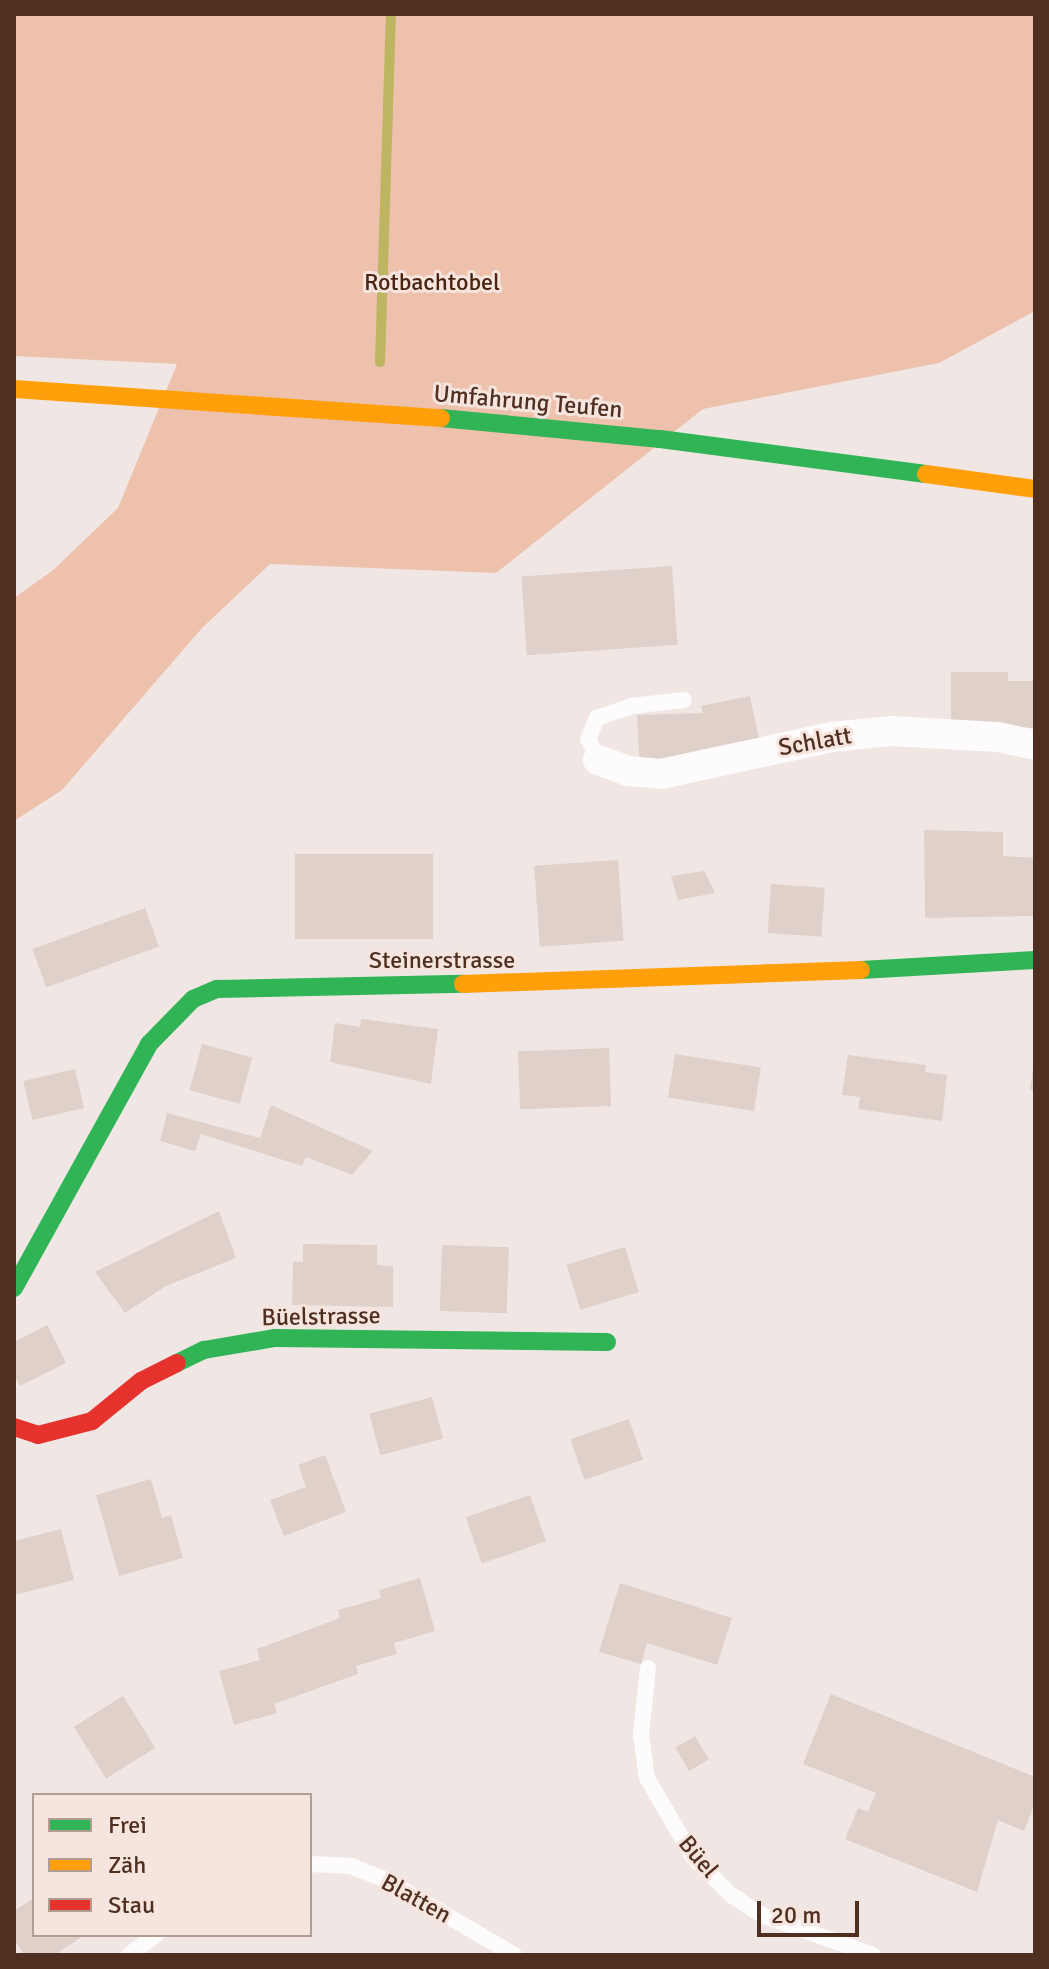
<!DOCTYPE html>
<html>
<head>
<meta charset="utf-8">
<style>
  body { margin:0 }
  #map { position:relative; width:1049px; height:1969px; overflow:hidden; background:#f0e7e4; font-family:Signika,sans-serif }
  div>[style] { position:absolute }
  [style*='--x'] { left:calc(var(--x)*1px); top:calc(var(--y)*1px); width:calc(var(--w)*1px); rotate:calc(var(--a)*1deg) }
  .green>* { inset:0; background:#edc1ac }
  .stream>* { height:10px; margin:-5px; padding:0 5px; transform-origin:5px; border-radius:5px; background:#bdb561 }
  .building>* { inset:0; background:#dfd0ca; transform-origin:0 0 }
  .lane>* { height:16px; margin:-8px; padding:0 8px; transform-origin:8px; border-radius:8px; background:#fdfbfb }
  .street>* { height:30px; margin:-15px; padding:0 15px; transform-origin:15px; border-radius:15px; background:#fdfbfb }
  .fast>* { height:18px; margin:-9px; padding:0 9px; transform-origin:9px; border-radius:9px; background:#30b455 }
  .slow>* { height:18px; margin:-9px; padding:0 9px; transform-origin:9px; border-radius:9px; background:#ff9f0a }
  .jam>* { height:18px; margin:-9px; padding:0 9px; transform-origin:9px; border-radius:9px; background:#e5322d }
  span { translate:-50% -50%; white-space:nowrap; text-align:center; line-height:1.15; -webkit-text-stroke:6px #f6e5de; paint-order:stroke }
  .park-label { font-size:24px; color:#4a2411 }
  .street-label { font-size:24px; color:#4f2f20 }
  .frame { position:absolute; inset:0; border:16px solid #4f2f20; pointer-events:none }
  .legend { position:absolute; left:32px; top:1793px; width:280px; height:144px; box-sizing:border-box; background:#f6e5de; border:2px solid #b39c92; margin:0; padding:10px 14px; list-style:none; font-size:24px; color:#4f2f20 }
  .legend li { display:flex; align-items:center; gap:16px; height:40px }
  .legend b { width:40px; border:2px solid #b39c92 }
  .scale { position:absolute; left:757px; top:1901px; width:102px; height:36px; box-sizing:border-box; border:4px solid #4f2f20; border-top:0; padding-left:10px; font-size:24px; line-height:28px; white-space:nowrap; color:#4f2f20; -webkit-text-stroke:6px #f6e5de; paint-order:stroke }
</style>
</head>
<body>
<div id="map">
  <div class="green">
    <i style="clip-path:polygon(14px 14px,1035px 14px,1035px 311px,939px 363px,703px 409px,496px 573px,270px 564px,202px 628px,62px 790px,14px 821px,14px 598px,52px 571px,118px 508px,177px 364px,14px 356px)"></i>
  </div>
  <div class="stream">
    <i style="--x:380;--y:362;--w:348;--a:-88.2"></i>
  </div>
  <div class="building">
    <i style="left:672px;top:566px;width:79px;height:151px;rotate:86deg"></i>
    <i style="clip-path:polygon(951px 672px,1008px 672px,1008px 681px,1035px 681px,1035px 728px,951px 727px)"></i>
    <i style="clip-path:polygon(750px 696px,760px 744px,640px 767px,637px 715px,703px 713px,701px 706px)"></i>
    <i style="clip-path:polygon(924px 830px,1003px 832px,1003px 856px,1035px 858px,1035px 916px,925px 918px)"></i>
    <i style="left:295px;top:854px;width:138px;height:85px"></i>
    <i style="left:618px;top:860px;width:81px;height:84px;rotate:86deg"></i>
    <i style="clip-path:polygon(704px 871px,715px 893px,678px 900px,671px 876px)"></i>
    <i style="left:771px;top:884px;width:54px;height:49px;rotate:4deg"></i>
    <i style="left:145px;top:908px;width:41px;height:120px;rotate:70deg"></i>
    <i style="clip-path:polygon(361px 1019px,438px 1029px,431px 1084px,330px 1062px,335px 1023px,360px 1027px)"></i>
    <i style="left:202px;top:1044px;width:52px;height:48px;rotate:15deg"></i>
    <i style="left:609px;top:1048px;width:58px;height:91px;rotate:88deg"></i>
    <i style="left:675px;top:1054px;width:87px;height:44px;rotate:9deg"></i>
    <i style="clip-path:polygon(848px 1055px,926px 1065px,925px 1072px,947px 1075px,942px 1121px,858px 1109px,860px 1097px,842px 1095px)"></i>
    <i style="clip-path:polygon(1033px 1068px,1035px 1068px,1035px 1091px,1030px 1090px)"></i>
    <i style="left:75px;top:1069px;width:40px;height:53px;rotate:77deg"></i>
    <i style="clip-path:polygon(271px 1105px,373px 1151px,352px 1175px,306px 1157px,302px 1166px,201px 1134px,195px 1151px,160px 1141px,167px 1113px,260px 1138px)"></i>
    <i style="clip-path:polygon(219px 1211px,236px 1258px,166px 1286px,125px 1313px,95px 1272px)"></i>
    <i style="clip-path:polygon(303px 1244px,377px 1245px,377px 1265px,393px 1266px,393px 1307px,292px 1305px,293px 1262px,303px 1262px)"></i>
    <i style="left:442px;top:1245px;width:67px;height:66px;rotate:2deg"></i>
    <i style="left:625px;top:1247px;width:47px;height:61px;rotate:73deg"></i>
    <i style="clip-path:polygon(47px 1325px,66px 1363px,20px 1386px,14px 1375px,14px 1342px)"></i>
    <i style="left:432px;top:1397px;width:43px;height:65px;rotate:75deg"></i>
    <i style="left:629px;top:1419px;width:43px;height:62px;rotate:71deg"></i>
    <i style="clip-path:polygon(325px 1455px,346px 1512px,284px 1536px,270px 1500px,306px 1487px,298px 1465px)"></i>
    <i style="clip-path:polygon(151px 1479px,162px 1518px,171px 1515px,183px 1558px,119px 1576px,96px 1495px)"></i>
    <i style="left:530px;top:1495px;width:49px;height:68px;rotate:71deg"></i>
    <i style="clip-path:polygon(61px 1529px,74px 1580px,14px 1595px,14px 1541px)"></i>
    <i style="clip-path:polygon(420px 1578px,435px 1631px,394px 1643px,397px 1654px,356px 1666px,358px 1674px,274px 1704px,277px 1713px,234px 1725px,219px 1671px,260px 1660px,257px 1649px,340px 1618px,338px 1610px,381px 1598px,379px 1590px)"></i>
    <i style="clip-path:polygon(620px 1583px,732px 1618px,717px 1665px,647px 1643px,641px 1664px,599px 1652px)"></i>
    <i style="clip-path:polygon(831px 1694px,1035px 1777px,1035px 1803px,1024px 1831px,998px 1820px,977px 1892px,845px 1839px,858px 1808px,868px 1812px,876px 1793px,803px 1764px)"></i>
    <i style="left:123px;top:1696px;width:61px;height:58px;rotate:58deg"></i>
    <i style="left:695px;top:1736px;width:27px;height:23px;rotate:59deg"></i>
    <i style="clip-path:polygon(34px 1898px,34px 1935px,85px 1935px,54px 1955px,24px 1955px,14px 1939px,14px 1911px)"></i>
  </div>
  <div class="lane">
    <i style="--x:598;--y:760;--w:23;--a:-115"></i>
    <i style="--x:588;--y:739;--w:23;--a:-67"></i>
    <i style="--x:597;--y:718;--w:36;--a:-19"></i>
    <i style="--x:631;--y:706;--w:53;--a:-6.5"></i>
    <i style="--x:648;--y:1668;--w:67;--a:96"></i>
    <i style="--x:641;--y:1735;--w:43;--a:82.1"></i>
    <i style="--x:647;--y:1778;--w:91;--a:59.8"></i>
    <i style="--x:693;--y:1857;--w:54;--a:45"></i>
    <i style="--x:731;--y:1895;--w:37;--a:33"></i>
    <i style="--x:762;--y:1915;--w:118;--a:19.8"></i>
    <i style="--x:310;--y:1864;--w:41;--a:2.8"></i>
    <i style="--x:351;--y:1866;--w:40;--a:22"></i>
    <i style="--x:388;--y:1881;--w:146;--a:30.4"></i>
    <i style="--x:129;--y:1955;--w:34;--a:-37"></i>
  </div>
  <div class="street">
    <i style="--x:598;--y:760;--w:32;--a:20"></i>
    <i style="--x:628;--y:771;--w:33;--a:5"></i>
    <i style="--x:661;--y:774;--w:175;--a:-12.2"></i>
    <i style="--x:832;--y:737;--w:59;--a:-5.8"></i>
    <i style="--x:891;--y:731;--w:107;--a:3.2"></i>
    <i style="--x:998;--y:737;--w:38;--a:12"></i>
  </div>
  <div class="fast">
    <i style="--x:441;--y:418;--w:220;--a:5.5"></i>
    <i style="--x:660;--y:439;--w:268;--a:7.5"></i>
    <i style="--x:861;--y:970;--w:174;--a:-3.3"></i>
    <i style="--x:14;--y:1288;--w:279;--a:-61"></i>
    <i style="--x:149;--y:1044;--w:63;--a:-45.6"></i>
    <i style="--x:193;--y:999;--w:26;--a:-23"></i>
    <i style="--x:217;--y:989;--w:246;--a:-1.2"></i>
    <i style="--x:177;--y:1363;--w:30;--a:-26"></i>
    <i style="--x:204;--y:1350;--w:72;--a:-9.6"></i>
    <i style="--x:275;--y:1338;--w:332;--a:0.7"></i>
  </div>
  <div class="slow">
    <i style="--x:14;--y:389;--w:428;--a:3.9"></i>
    <i style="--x:926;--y:474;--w:110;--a:7.8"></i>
    <i style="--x:463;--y:984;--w:398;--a:-2"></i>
  </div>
  <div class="jam">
    <i style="--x:14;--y:1427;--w:25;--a:18"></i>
    <i style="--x:38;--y:1435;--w:56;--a:-14.5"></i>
    <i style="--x:92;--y:1421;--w:63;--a:-39.2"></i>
    <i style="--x:141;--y:1381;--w:40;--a:-26.6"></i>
  </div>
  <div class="park-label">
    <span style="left:432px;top:283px">Rotbachtobel</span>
  </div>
  <div class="street-label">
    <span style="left:528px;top:402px;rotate:5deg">Umfahrung Teufen</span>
    <span style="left:815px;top:742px;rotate:-10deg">Schlatt</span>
    <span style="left:442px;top:961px">Steinerstrasse</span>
    <span style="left:321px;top:1317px;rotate:-1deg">Büelstrasse</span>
    <span style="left:698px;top:1857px;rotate:50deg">Büel</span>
    <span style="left:416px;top:1899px;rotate:29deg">Blatten</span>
  </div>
  <div class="frame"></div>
  <ul class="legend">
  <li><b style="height:10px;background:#30b455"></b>Frei</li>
  <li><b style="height:10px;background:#ff9f0a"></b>Zäh</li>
  <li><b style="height:10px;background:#e5322d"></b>Stau</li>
  </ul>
  <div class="scale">20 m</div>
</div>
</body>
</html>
